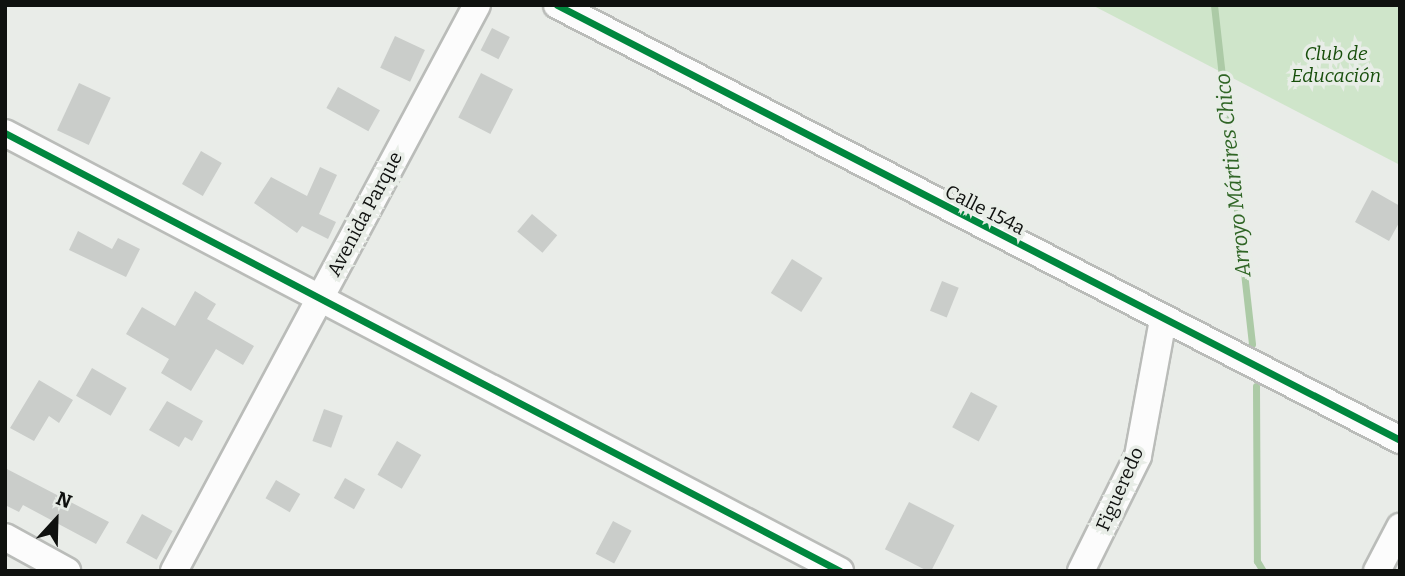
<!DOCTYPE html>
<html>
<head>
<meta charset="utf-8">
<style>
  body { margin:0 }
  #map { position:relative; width:1405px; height:576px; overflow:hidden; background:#e9ece8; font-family:Bitter,serif }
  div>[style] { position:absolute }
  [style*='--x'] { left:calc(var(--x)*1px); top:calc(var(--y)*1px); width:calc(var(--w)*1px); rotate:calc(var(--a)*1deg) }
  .green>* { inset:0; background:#cfe5ca }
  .stream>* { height:7px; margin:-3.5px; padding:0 3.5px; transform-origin:3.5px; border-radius:3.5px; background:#accaa6 }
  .building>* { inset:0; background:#cacdca; transform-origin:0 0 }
  .roads { filter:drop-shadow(2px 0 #babcb9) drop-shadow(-2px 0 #babcb9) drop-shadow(0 2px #babcb9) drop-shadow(0 -2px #babcb9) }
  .minor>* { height:26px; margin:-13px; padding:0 13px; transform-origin:13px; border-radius:13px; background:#fcfcfc }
  .cycleway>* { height:7px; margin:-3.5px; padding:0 3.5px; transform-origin:3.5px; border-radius:3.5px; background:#00873e }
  span { translate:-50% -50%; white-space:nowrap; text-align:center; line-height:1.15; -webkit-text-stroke:7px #e8ede7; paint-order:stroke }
  .park-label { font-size:19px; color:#174e0b; font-style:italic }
  .street-label { font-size:19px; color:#0f110f }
  .water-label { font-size:21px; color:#2f6525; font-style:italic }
  .frame { position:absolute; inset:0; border:7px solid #0f110f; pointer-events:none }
  .north { position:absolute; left:21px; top:485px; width:70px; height:70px; -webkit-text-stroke:5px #e8ede7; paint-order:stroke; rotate:22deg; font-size:19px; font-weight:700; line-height:28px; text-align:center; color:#0f110f }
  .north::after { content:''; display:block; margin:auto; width:24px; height:32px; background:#0f110f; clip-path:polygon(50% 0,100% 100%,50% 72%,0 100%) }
</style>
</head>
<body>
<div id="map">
  <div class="green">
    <i style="clip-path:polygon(1092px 5px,1400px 5px,1400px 165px)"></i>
  </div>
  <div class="stream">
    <i style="--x:1214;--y:5;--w:341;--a:83.6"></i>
    <i style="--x:1256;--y:386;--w:175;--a:89.7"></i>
    <i style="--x:1257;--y:561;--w:12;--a:59"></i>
  </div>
  <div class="building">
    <i style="left:492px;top:28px;width:20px;height:25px;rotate:27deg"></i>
    <i style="left:395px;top:36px;width:33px;height:35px;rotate:25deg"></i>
    <i style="left:481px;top:73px;width:36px;height:50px;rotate:27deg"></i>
    <i style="left:79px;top:83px;width:35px;height:52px;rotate:25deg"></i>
    <i style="left:338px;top:87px;width:48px;height:24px;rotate:29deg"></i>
    <i style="left:201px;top:151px;width:24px;height:38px;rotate:30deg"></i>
    <i style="clip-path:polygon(320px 167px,337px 175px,319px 214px,336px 222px,328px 239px,302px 226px,297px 233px,254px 203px,271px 177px,307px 196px)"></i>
    <i style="clip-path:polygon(1372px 190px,1400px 206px,1400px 221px,1389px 241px,1355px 222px)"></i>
    <i style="left:532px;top:214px;width:33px;height:23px;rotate:40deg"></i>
    <i style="clip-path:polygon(78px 231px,112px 249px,118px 238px,140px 249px,126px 277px,69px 250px)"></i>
    <i style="left:792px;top:259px;width:36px;height:40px;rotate:32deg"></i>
    <i style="left:942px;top:281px;width:18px;height:32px;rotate:22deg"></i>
    <i style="clip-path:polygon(195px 291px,216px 304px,207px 319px,254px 346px,243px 365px,216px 349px,191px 391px,161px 373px,169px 359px,126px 334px,142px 307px,175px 326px)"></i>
    <i style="left:92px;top:368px;width:40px;height:32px;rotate:30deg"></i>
    <i style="clip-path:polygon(39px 380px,73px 400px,59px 423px,49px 416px,34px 441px,10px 428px)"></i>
    <i style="left:971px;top:392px;width:30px;height:40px;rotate:28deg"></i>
    <i style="clip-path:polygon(167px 401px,203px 421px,192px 441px,185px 437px,179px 447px,149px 430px)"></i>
    <i style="left:324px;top:409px;width:20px;height:34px;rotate:20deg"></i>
    <i style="left:397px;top:441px;width:28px;height:39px;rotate:30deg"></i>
    <i style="clip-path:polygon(5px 468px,109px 522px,96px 544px,23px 505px,19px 512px,5px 505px)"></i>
    <i style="left:345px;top:478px;width:23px;height:23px;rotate:29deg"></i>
    <i style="left:276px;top:480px;width:28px;height:21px;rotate:30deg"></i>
    <i style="left:909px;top:502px;width:51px;height:53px;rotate:27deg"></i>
    <i style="left:142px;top:514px;width:35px;height:33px;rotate:29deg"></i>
    <i style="left:613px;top:521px;width:21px;height:37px;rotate:28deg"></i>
  </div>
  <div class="roads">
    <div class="minor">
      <i style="--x:557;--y:5;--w:949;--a:27.29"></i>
      <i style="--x:5;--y:133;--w:943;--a:27.68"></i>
      <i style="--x:5;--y:537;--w:71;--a:28.7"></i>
      <i style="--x:174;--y:571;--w:642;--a:-61.84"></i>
      <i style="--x:1081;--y:571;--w:128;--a:-63.6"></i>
      <i style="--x:1138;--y:456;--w:138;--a:-79.6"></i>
      <i style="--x:1377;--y:571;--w:50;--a:-62.4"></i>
    </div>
  </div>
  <div class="cycleway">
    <i style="--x:557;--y:5;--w:949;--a:27.29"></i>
    <i style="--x:5;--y:133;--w:943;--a:27.68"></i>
  </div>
  <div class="park-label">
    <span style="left:1336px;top:65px">Club de<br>Educación</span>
  </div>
  <div class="street-label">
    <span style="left:985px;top:210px;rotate:27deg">Calle 154a</span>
    <span style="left:365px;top:214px;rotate:-62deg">Avenida Parque</span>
    <span style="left:1120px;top:489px;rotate:-66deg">Figueredo</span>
  </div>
  <div class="water-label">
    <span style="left:1233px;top:175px;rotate:-96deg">Arroyo Mártires Chico</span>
  </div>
  <div class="frame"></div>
  <div class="north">N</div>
</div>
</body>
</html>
